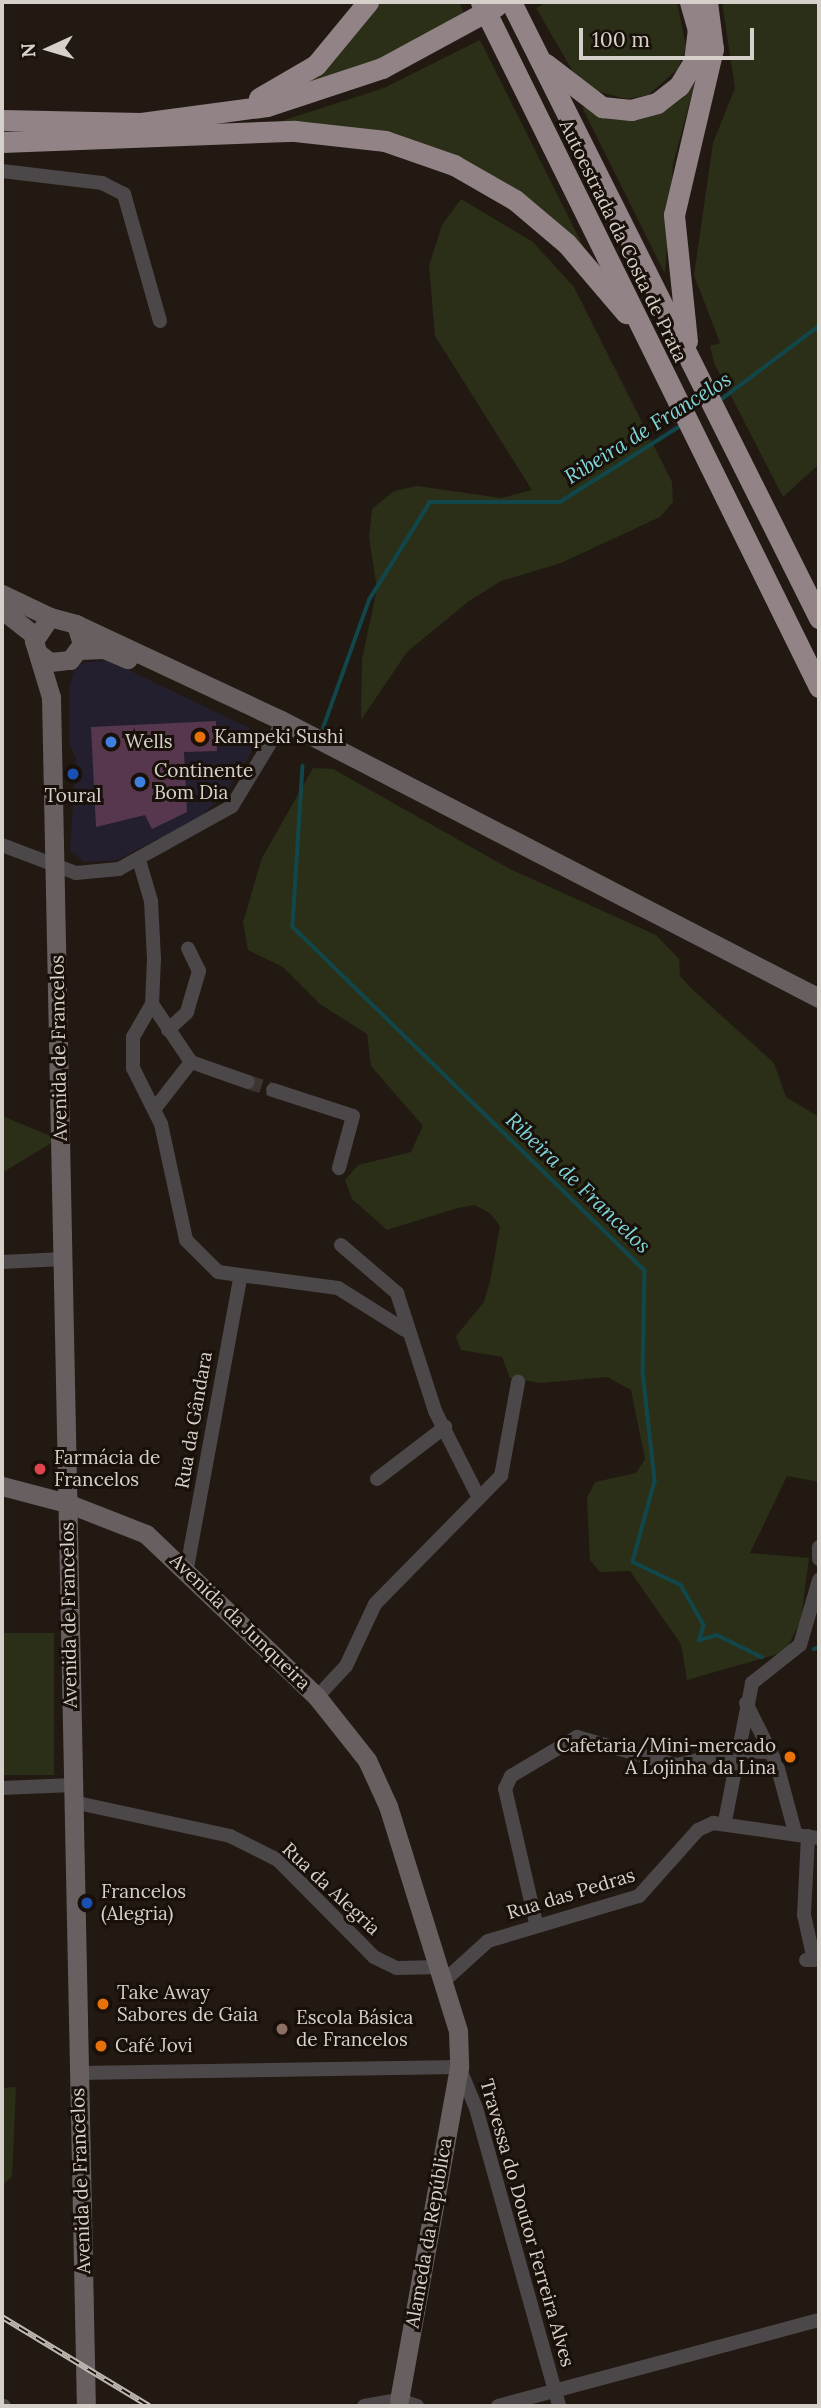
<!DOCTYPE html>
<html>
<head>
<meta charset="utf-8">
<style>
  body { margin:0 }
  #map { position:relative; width:821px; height:2408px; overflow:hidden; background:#211912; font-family:Lora,serif }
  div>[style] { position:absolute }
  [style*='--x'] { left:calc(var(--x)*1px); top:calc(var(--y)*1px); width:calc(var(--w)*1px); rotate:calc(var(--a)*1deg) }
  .commercial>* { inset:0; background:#241f2f }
  .green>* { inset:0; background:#2b2f17; transform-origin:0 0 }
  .stream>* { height:3.5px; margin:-1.75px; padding:0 1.75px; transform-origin:1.75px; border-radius:1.75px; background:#11474b }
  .building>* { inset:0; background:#56374d }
  .street-tunnel>* { height:14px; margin-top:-7px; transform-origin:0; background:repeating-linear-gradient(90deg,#3c342e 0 14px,transparent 0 21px) }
  .street>* { height:14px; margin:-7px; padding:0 7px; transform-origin:7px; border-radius:7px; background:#4c4748 }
  .secondary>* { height:19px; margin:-9.5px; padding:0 9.5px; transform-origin:9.5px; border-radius:9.5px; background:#685f61 }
  .highway>* { height:21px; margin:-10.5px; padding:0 10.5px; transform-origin:10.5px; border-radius:10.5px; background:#918386 }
  .rail>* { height:6px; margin-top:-3px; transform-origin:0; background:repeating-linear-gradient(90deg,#181009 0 10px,#beb8b3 0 20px); box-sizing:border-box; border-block:2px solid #beb8b3 }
  .dots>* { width:19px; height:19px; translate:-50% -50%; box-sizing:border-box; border:4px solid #181009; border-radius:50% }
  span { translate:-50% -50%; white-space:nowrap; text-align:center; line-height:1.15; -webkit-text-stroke:6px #181009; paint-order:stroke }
  .street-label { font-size:19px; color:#d6d0cb }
  .poi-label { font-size:19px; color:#d6d0cb }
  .left { translate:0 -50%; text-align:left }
  .right { translate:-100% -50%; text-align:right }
  .water-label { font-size:21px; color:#7fd6dc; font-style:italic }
  .frame { position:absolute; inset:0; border:4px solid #d6d0cb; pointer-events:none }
  .north { position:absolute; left:14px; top:14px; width:70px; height:70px; -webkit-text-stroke:5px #181009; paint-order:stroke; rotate:266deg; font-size:19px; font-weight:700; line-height:28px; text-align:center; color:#d6d0cb }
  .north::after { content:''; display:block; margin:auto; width:24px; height:32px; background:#d6d0cb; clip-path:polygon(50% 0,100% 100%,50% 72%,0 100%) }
  .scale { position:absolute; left:579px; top:28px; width:175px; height:32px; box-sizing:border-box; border:4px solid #d6d0cb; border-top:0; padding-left:9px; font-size:21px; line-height:24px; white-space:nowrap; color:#d6d0cb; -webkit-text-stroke:5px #181009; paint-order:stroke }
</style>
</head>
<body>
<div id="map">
  <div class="commercial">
    <i style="clip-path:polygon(110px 661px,249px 728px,257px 743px,227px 792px,199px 818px,117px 860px,84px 862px,70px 850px,76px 758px,69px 744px,69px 687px,74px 670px,85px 662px)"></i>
  </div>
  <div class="green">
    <i style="clip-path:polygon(374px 2px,459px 2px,464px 14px,376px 61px,312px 86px,302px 82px)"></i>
    <i style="clip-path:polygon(547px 2px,677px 2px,686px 47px,678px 69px,648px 95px,627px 99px,592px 90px,572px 70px,536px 8px)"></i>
    <i style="clip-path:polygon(722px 2px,819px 2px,819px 464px,783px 497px,714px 363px,710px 346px,720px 343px,694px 275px,713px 143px,735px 88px)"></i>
    <i style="clip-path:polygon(480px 40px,591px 262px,471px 168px,272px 124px,384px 88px)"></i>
    <i style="clip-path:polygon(699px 68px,673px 164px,665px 274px,582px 107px,635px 119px)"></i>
    <i style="clip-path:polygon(461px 199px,533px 242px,574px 287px,672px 482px,673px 502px,660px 517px,561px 563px,501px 581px,469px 601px,407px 652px,361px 720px,362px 659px,377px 589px,369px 537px,372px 509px,394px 491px,417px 486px,501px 498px,532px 490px,435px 336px,429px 266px,442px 225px)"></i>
    <i style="clip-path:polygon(313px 768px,333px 769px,510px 869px,656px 935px,679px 959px,680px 976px,692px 989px,774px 1063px,786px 1097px,819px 1117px,819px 1482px,787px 1476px,750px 1553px,809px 1558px,801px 1620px,785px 1652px,687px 1680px,681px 1644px,630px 1571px,600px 1572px,590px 1560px,587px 1498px,595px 1482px,636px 1473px,645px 1459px,631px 1390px,607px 1377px,541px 1383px,510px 1378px,502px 1357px,461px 1350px,456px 1336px,484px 1302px,490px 1281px,500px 1226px,490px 1213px,474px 1205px,454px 1209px,387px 1230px,352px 1199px,345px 1180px,358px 1165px,411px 1152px,423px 1126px,371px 1066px,367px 1034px,320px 1004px,283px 967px,248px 950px,243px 922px,262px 858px)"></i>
    <i style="clip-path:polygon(2px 1116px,58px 1139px,2px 1173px)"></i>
    <i style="left:54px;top:1633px;width:142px;height:52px;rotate:90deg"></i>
    <i style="clip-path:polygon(16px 2087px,12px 2177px,2px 2185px,2px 2088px)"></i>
  </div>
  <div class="stream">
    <i style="--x:718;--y:402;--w:126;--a:-37"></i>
    <i style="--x:323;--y:728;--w:136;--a:-70.2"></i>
    <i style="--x:369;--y:600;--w:115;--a:-58.1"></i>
    <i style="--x:430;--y:502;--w:130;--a:0"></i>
    <i style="--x:560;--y:502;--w:144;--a:-32.3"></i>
    <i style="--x:303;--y:766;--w:161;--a:93.6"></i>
    <i style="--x:293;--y:927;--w:491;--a:44.3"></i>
    <i style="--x:645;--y:1270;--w:102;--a:91.1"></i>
    <i style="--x:643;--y:1372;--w:110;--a:83.7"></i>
    <i style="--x:655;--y:1481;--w:84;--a:105.2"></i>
    <i style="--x:633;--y:1562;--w:53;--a:25.6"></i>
    <i style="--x:681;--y:1585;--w:46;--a:60.1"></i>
    <i style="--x:704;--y:1625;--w:16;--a:105"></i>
    <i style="--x:700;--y:1640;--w:18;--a:-16"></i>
    <i style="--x:717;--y:1635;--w:50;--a:26.1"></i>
    <i style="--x:814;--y:1649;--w:5;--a:-22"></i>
  </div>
  <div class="building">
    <i style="clip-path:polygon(216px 721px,217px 751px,184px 752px,187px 812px,152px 829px,145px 815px,96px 827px,91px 727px)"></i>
  </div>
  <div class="street-tunnel">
    <i style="--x:248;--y:1082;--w:26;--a:18"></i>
  </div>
  <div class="street">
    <i style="--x:2;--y:171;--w:101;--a:6.8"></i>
    <i style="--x:102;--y:183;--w:25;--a:27"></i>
    <i style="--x:124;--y:194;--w:132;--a:74.2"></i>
    <i style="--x:2;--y:845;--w:79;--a:20.7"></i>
    <i style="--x:76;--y:873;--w:43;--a:-5.3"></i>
    <i style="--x:119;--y:869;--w:129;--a:-29.1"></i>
    <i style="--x:232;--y:806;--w:89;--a:-58.8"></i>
    <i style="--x:139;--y:860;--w:43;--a:73.7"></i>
    <i style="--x:151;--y:901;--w:58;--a:87"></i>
    <i style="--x:154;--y:959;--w:45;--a:92.5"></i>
    <i style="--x:152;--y:1004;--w:38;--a:120"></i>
    <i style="--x:133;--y:1037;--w:31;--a:90"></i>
    <i style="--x:133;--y:1068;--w:63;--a:63.4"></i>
    <i style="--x:161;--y:1124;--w:119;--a:77.8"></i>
    <i style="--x:186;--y:1240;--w:45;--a:45"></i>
    <i style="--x:218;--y:1272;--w:121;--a:7.6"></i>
    <i style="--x:338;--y:1288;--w:79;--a:32.1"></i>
    <i style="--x:152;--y:1004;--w:70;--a:56.1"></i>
    <i style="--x:191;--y:1062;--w:57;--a:127.9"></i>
    <i style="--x:168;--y:1030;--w:26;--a:-43"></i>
    <i style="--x:187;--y:1012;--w:43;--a:-73.7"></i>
    <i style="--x:199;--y:971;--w:25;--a:-116"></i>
    <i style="--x:191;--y:1062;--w:60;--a:19.3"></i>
    <i style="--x:273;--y:1090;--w:84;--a:18"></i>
    <i style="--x:353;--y:1116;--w:54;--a:105.1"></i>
    <i style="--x:341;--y:1245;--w:74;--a:40.6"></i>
    <i style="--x:397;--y:1293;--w:124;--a:72.1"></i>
    <i style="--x:435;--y:1411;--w:97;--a:63.2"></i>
    <i style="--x:2;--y:1262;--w:61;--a:-2.8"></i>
    <i style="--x:377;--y:1479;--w:86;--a:-37.4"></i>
    <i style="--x:819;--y:1547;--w:12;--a:90"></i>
    <i style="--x:187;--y:1568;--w:293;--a:-79.6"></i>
    <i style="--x:317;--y:1697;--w:42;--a:-46.9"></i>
    <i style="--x:346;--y:1666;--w:68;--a:-64.9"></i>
    <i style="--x:375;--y:1604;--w:180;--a:-45.5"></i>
    <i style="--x:501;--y:1476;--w:96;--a:-79.7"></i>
    <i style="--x:746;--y:1703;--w:69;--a:63.4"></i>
    <i style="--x:777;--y:1765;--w:69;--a:75"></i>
    <i style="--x:2;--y:1788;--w:71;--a:-2.4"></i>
    <i style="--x:73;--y:1802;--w:161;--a:12.2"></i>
    <i style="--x:230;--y:1836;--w:54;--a:26.6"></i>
    <i style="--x:278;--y:1860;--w:136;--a:45.3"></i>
    <i style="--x:374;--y:1957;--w:25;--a:26"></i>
    <i style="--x:397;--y:1968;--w:43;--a:-1.3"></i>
    <i style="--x:725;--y:1821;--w:141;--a:-78.9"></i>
    <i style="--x:752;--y:1683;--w:61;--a:-38.4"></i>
    <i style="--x:800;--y:1645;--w:68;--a:-73.7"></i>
    <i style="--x:536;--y:1923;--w:138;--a:-103"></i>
    <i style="--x:505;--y:1789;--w:14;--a:-65"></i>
    <i style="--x:511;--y:1776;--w:77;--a:-30.6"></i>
    <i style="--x:577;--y:1737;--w:103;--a:15.8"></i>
    <i style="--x:676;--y:1765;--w:64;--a:-12.7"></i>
    <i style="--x:738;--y:1751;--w:33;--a:2"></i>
    <i style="--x:806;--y:1960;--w:8;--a:0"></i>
    <i style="--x:814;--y:1960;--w:46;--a:-102.5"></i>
    <i style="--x:804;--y:1915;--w:79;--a:-87.1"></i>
    <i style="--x:445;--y:1980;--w:58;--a:-42.2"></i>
    <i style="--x:488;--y:1941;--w:158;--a:-16.6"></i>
    <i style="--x:639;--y:1896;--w:89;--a:-48.2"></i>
    <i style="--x:698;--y:1830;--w:17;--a:-25"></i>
    <i style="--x:713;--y:1823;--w:107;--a:8.1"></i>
    <i style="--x:78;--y:2073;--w:381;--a:-0.9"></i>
    <i style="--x:459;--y:2067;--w:44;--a:67.5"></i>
    <i style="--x:476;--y:2108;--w:309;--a:74.4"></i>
    <i style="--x:2;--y:2406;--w:2;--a:0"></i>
    <i style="--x:364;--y:2406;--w:36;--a:-10"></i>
    <i style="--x:399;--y:2400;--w:19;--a:18"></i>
    <i style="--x:498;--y:2406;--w:332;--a:-15"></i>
  </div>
  <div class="secondary">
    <i style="--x:2;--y:594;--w:53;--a:25.6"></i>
    <i style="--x:2;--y:610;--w:41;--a:38"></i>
    <i style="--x:76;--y:624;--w:226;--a:25.1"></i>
    <i style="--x:281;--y:720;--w:606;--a:27.33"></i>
    <i style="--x:79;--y:650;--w:25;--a:-2"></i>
    <i style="--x:104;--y:649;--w:26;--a:23"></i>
    <i style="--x:38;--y:653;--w:15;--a:37"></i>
    <i style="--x:50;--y:662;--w:20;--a:-6"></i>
    <i style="--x:70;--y:660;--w:20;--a:-53"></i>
    <i style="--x:82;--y:644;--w:21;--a:-107"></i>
    <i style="--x:76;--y:624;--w:27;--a:-165"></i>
    <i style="--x:50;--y:617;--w:29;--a:124"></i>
    <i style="--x:34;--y:641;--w:59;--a:73.1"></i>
    <i style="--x:51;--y:697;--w:1709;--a:88.83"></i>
    <i style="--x:2;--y:1486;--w:67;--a:14.7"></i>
    <i style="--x:67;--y:1503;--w:85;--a:21.4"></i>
    <i style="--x:146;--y:1534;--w:236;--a:43.6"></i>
    <i style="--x:317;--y:1697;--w:80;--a:51.6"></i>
    <i style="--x:367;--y:1760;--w:51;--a:65.5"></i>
    <i style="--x:388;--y:1806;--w:236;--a:72.7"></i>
    <i style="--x:458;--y:2031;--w:36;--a:88"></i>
    <i style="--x:459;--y:2067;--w:338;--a:100.2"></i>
  </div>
  <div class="highway">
    <i style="--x:481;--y:2;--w:764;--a:63.74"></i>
    <i style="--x:511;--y:2;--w:689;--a:63.43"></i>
    <i style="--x:546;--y:64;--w:71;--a:37.5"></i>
    <i style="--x:602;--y:107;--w:29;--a:6"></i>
    <i style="--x:631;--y:110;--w:27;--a:-15"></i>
    <i style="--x:657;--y:103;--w:28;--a:-38"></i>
    <i style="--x:679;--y:86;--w:29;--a:-59"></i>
    <i style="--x:694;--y:61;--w:31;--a:-83"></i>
    <i style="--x:698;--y:30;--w:29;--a:-106"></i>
    <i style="--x:259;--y:98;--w:66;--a:-30.1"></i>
    <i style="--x:316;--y:65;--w:82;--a:-50.5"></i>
    <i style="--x:2;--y:120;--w:139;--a:1.2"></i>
    <i style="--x:141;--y:123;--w:127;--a:-7.7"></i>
    <i style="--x:267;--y:106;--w:121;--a:-18.3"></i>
    <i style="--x:382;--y:68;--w:130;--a:-28.5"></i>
    <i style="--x:2;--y:142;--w:293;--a:-2.2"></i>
    <i style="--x:295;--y:131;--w:91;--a:6.3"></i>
    <i style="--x:385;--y:141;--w:73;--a:19.2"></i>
    <i style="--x:454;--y:165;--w:70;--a:29.8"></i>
    <i style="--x:515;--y:200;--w:68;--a:40.2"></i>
    <i style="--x:567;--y:244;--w:91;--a:49.5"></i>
    <i style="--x:687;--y:341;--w:127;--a:-95.9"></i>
    <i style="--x:674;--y:215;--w:171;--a:-76.8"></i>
    <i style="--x:713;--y:49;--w:47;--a:-97.3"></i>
  </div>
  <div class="rail">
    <i style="--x:2;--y:2317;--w:172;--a:31.2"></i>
  </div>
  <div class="dots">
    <i style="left:200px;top:737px;background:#e8710a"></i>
    <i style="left:111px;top:742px;background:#3f7fe0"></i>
    <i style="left:73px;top:774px;background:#1a4fb4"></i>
    <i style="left:140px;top:782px;background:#3f7fe0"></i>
    <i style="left:40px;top:1469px;background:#e0444e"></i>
    <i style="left:790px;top:1757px;background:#e8710a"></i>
    <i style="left:87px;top:1903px;background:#1a4fb4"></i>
    <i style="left:103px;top:2004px;background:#e8710a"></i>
    <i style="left:282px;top:2029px;background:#8d6e63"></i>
    <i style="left:101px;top:2046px;background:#e8710a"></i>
  </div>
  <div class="street-label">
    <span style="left:623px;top:241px;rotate:64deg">Autoestrada da Costa de Prata</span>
    <span style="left:59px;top:1048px;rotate:-91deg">Avenida de Francelos</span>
    <span style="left:194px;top:1420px;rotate:-80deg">Rua da Gândara</span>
    <span style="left:69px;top:1615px;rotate:-91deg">Avenida de Francelos</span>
    <span style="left:240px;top:1622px;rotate:44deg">Avenida da Junqueira</span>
    <span style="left:331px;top:1889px;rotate:43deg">Rua da Alegria</span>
    <span style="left:571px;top:1894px;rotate:-17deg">Rua das Pedras</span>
    <span style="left:81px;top:2181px;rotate:-92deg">Avenida de Francelos</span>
    <span style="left:527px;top:2223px;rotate:74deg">Travessa do Doutor Ferreira Alves</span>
    <span style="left:429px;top:2233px;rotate:-80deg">Alameda da República</span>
  </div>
  <div class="poi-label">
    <span class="left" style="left:214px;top:737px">Kampeki Sushi</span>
    <span class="left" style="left:125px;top:742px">Wells</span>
    <span class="left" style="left:154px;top:782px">Continente<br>Bom Dia</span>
    <span style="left:73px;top:796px">Toural</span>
    <span class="left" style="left:54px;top:1469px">Farmácia de<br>Francelos</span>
    <span class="right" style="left:776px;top:1757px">Cafetaria/Mini-mercado<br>A Lojinha da Lina</span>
    <span class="left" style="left:101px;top:1903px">Francelos<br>(Alegria)</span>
    <span class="left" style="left:117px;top:2004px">Take Away<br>Sabores de Gaia</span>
    <span class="left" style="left:296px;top:2029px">Escola Básica<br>de Francelos</span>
    <span class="left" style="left:115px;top:2046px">Café Jovi</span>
  </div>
  <div class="water-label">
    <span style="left:648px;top:428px;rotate:-32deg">Ribeira de Francelos</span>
    <span style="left:578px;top:1183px;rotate:44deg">Ribeira de Francelos</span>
  </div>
  <div class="frame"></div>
  <div class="north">N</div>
  <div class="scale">100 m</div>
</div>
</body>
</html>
